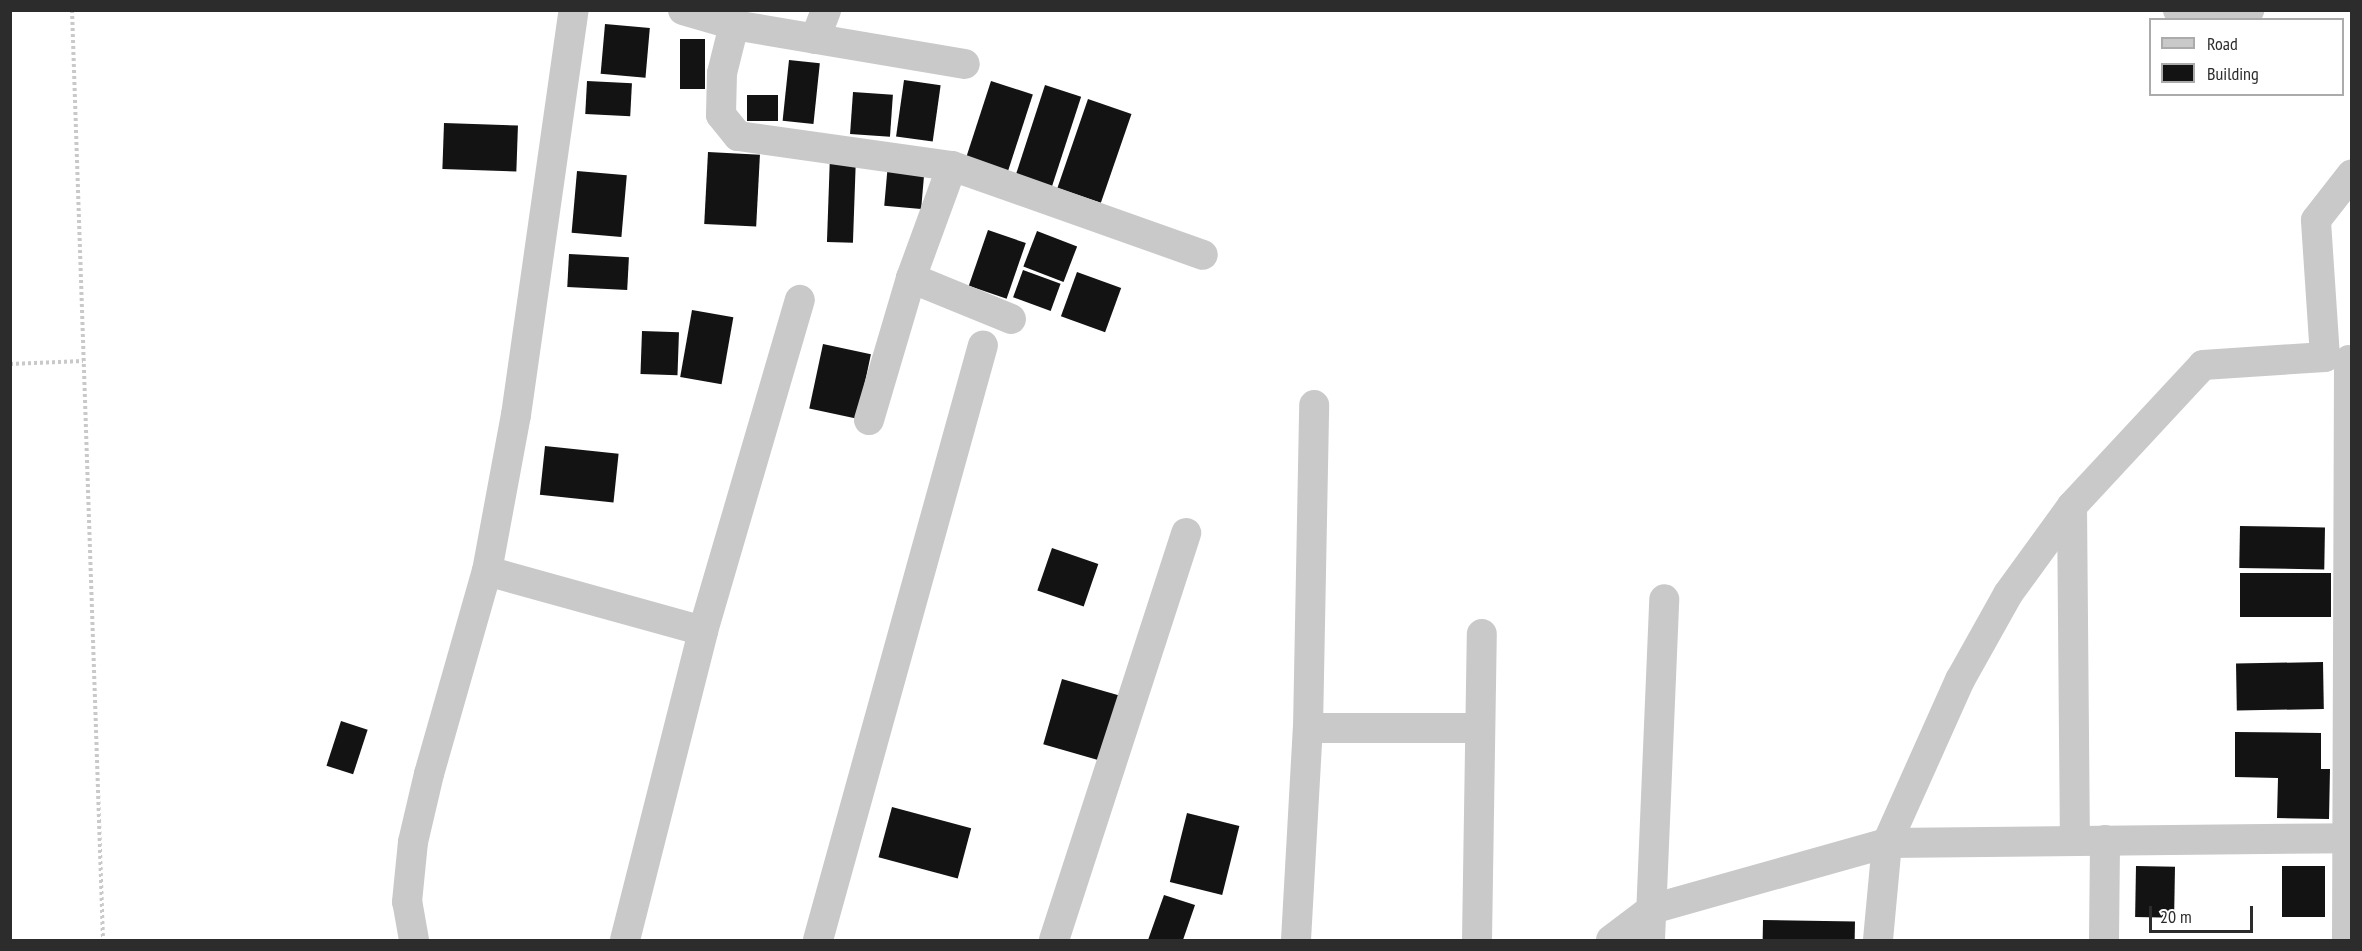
<!DOCTYPE html>
<html>
<head>
<meta charset="utf-8">
<style>
  body { margin:0 }
  #map { position:relative; width:2362px; height:951px; overflow:hidden; background:#fff; font-family:"PT Sans Narrow",sans-serif }
  div>[style] { position:absolute }
  [style*='--x'] { left:calc(var(--x)*1px); top:calc(var(--y)*1px); width:calc(var(--w)*1px); rotate:calc(var(--a)*1deg) }
  .building>* { inset:0; background:#131313; transform-origin:0 0 }
  .path>* { height:4px; margin-top:-2px; transform-origin:0; background:repeating-linear-gradient(90deg,#c9c9c9 0 3px,transparent 0 6px) }
  .street>* { height:30px; margin:-15px; padding:0 15px; transform-origin:15px; border-radius:15px; background:#c9c9c9 }
  span { translate:-50% -50%; white-space:nowrap; text-align:center; line-height:1.15; -webkit-text-stroke:6px #fff; paint-order:stroke }
  .frame { position:absolute; inset:0; border:12px solid #2c2c2c; pointer-events:none }
  .legend { position:absolute; left:2149px; top:18px; width:195px; height:78px; box-sizing:border-box; background:#fff; border:2px solid #ababab; margin:0; padding:8px 10px; list-style:none; font-size:18px; color:#2c2c2c }
  .legend li { display:flex; align-items:center; gap:12px; height:30px }
  .legend b { width:30px; border:2px solid #ababab }
  .scale { position:absolute; left:2149px; top:906px; width:104px; height:27px; box-sizing:border-box; border:3px solid #2c2c2c; border-top:0; padding-left:8px; font-size:18px; line-height:21px; white-space:nowrap; color:#2c2c2c; -webkit-text-stroke:4px #fff; paint-order:stroke }
</style>
</head>
<body>
<div id="map">
  <div class="building">
    <i style="left:605px;top:24px;width:45px;height:50px;rotate:5deg"></i>
    <i style="left:680px;top:39px;width:25px;height:50px"></i>
    <i style="left:789px;top:60px;width:31px;height:61px;rotate:6deg"></i>
    <i style="left:904px;top:80px;width:37px;height:57px;rotate:8deg"></i>
    <i style="left:587px;top:81px;width:45px;height:33px;rotate:3deg"></i>
    <i style="left:991px;top:81px;width:44px;height:84px;rotate:18deg"></i>
    <i style="left:1045px;top:85px;width:38px;height:95px;rotate:18deg"></i>
    <i style="left:853px;top:92px;width:40px;height:42px;rotate:4deg"></i>
    <i style="left:747px;top:95px;width:31px;height:26px"></i>
    <i style="left:1088px;top:99px;width:46px;height:94px;rotate:19deg"></i>
    <i style="left:444px;top:123px;width:74px;height:46px;rotate:2deg"></i>
    <i style="left:708px;top:152px;width:52px;height:72px;rotate:3deg"></i>
    <i style="left:830px;top:155px;width:26px;height:87px;rotate:2deg"></i>
    <i style="left:888px;top:163px;width:37px;height:43px;rotate:5deg"></i>
    <i style="left:577px;top:171px;width:50px;height:62px;rotate:5deg"></i>
    <i style="left:988px;top:230px;width:40px;height:59px;rotate:19deg"></i>
    <i style="left:1037px;top:231px;width:43px;height:38px;rotate:21deg"></i>
    <i style="left:569px;top:254px;width:60px;height:33px;rotate:3deg"></i>
    <i style="left:1023px;top:270px;width:40px;height:29px;rotate:20deg"></i>
    <i style="left:1077px;top:272px;width:47px;height:47px;rotate:20deg"></i>
    <i style="left:692px;top:310px;width:42px;height:68px;rotate:10deg"></i>
    <i style="left:642px;top:331px;width:37px;height:43px;rotate:2deg"></i>
    <i style="left:823px;top:344px;width:49px;height:66px;rotate:12deg"></i>
    <i style="left:545px;top:446px;width:74px;height:49px;rotate:6deg"></i>
    <i style="left:2240px;top:526px;width:85px;height:42px;rotate:1deg"></i>
    <i style="left:1052px;top:548px;width:49px;height:45px;rotate:19deg"></i>
    <i style="left:2240px;top:573px;width:91px;height:44px"></i>
    <i style="left:2323px;top:662px;width:47px;height:87px;rotate:89deg"></i>
    <i style="left:1062px;top:679px;width:66px;height:68px;rotate:16deg"></i>
    <i style="left:341px;top:721px;width:28px;height:47px;rotate:18deg"></i>
    <i style="clip-path:polygon(2235px 732px,2321px 733px,2321px 769px,2330px 769px,2329px 819px,2277px 818px,2278px 778px,2235px 777px)"></i>
    <i style="left:892px;top:807px;width:82px;height:52px;rotate:15deg"></i>
    <i style="left:1187px;top:813px;width:54px;height:71px;rotate:14deg"></i>
    <i style="left:2136px;top:866px;width:39px;height:51px;rotate:1deg"></i>
    <i style="left:2282px;top:866px;width:43px;height:51px"></i>
    <i style="clip-path:polygon(1164px 895px,1195px 905px,1183px 940px,1148px 940px)"></i>
    <i style="left:1763px;top:920px;width:92px;height:20px;rotate:1deg"></i>
  </div>
  <div class="path">
    <i style="--x:72;--y:10;--w:931;--a:88.09"></i>
    <i style="--x:10;--y:364;--w:73;--a:-2.4"></i>
  </div>
  <div class="street">
    <i style="--x:683;--y:10;--w:53;--a:16.4"></i>
    <i style="--x:734;--y:25;--w:49;--a:104"></i>
    <i style="--x:722;--y:73;--w:42;--a:91.4"></i>
    <i style="--x:721;--y:115;--w:27;--a:51"></i>
    <i style="--x:738;--y:136;--w:216;--a:8"></i>
    <i style="--x:952;--y:166;--w:266;--a:19.5"></i>
    <i style="--x:2178;--y:10;--w:59;--a:3.9"></i>
    <i style="--x:2237;--y:14;--w:13;--a:-18"></i>
    <i style="--x:734;--y:25;--w:234;--a:9.6"></i>
    <i style="--x:815;--y:39;--w:31;--a:-69"></i>
    <i style="--x:911;--y:278;--w:108;--a:22.3"></i>
    <i style="--x:869;--y:420;--w:148;--a:-73.5"></i>
    <i style="--x:911;--y:278;--w:119;--a:-69.9"></i>
    <i style="--x:2072;--y:506;--w:334;--a:89.5"></i>
    <i style="--x:487;--y:571;--w:224;--a:15.5"></i>
    <i style="--x:703;--y:631;--w:345;--a:-73.7"></i>
    <i style="--x:1308;--y:728;--w:171;--a:0"></i>
    <i style="--x:414;--y:940;--w:39;--a:-100"></i>
    <i style="--x:407;--y:902;--w:60;--a:-84.3"></i>
    <i style="--x:413;--y:842;--w:70;--a:-76.8"></i>
    <i style="--x:429;--y:774;--w:211;--a:-74.1"></i>
    <i style="--x:487;--y:571;--w:159;--a:-79.5"></i>
    <i style="--x:516;--y:415;--w:409;--a:-81.9"></i>
    <i style="--x:625;--y:940;--w:319;--a:-75.8"></i>
    <i style="--x:818;--y:940;--w:617;--a:-74.5"></i>
    <i style="--x:1054;--y:940;--w:428;--a:-72"></i>
    <i style="--x:1296;--y:940;--w:212;--a:-86.8"></i>
    <i style="--x:1308;--y:728;--w:323;--a:-88.9"></i>
    <i style="--x:1477;--y:940;--w:306;--a:-89.1"></i>
    <i style="--x:1611;--y:940;--w:51;--a:-37.1"></i>
    <i style="--x:1652;--y:909;--w:244;--a:-15.7"></i>
    <i style="--x:1887;--y:843;--w:465;--a:-0.6"></i>
    <i style="--x:1650;--y:940;--w:341;--a:-87.6"></i>
    <i style="--x:1878;--y:940;--w:97;--a:-84.7"></i>
    <i style="--x:1887;--y:843;--w:179;--a:-65.9"></i>
    <i style="--x:1960;--y:680;--w:98;--a:-60.8"></i>
    <i style="--x:2008;--y:594;--w:109;--a:-54"></i>
    <i style="--x:2072;--y:506;--w:192;--a:-47.1"></i>
    <i style="--x:2203;--y:365;--w:122;--a:-3.8"></i>
    <i style="--x:2325;--y:357;--w:137;--a:-93.8"></i>
    <i style="--x:2316;--y:220;--w:58;--a:-52"></i>
    <i style="--x:2104;--y:940;--w:100;--a:-89.4"></i>
    <i style="--x:2347;--y:940;--w:580;--a:-89.8"></i>
  </div>
  <div class="frame"></div>
  <ul class="legend">
  <li><b style="height:8px;background:#c9c9c9"></b>Road</li>
  <li><b style="height:16px;background:#131313"></b>Building</li>
  </ul>
  <div class="scale">20 m</div>
</div>
</body>
</html>
